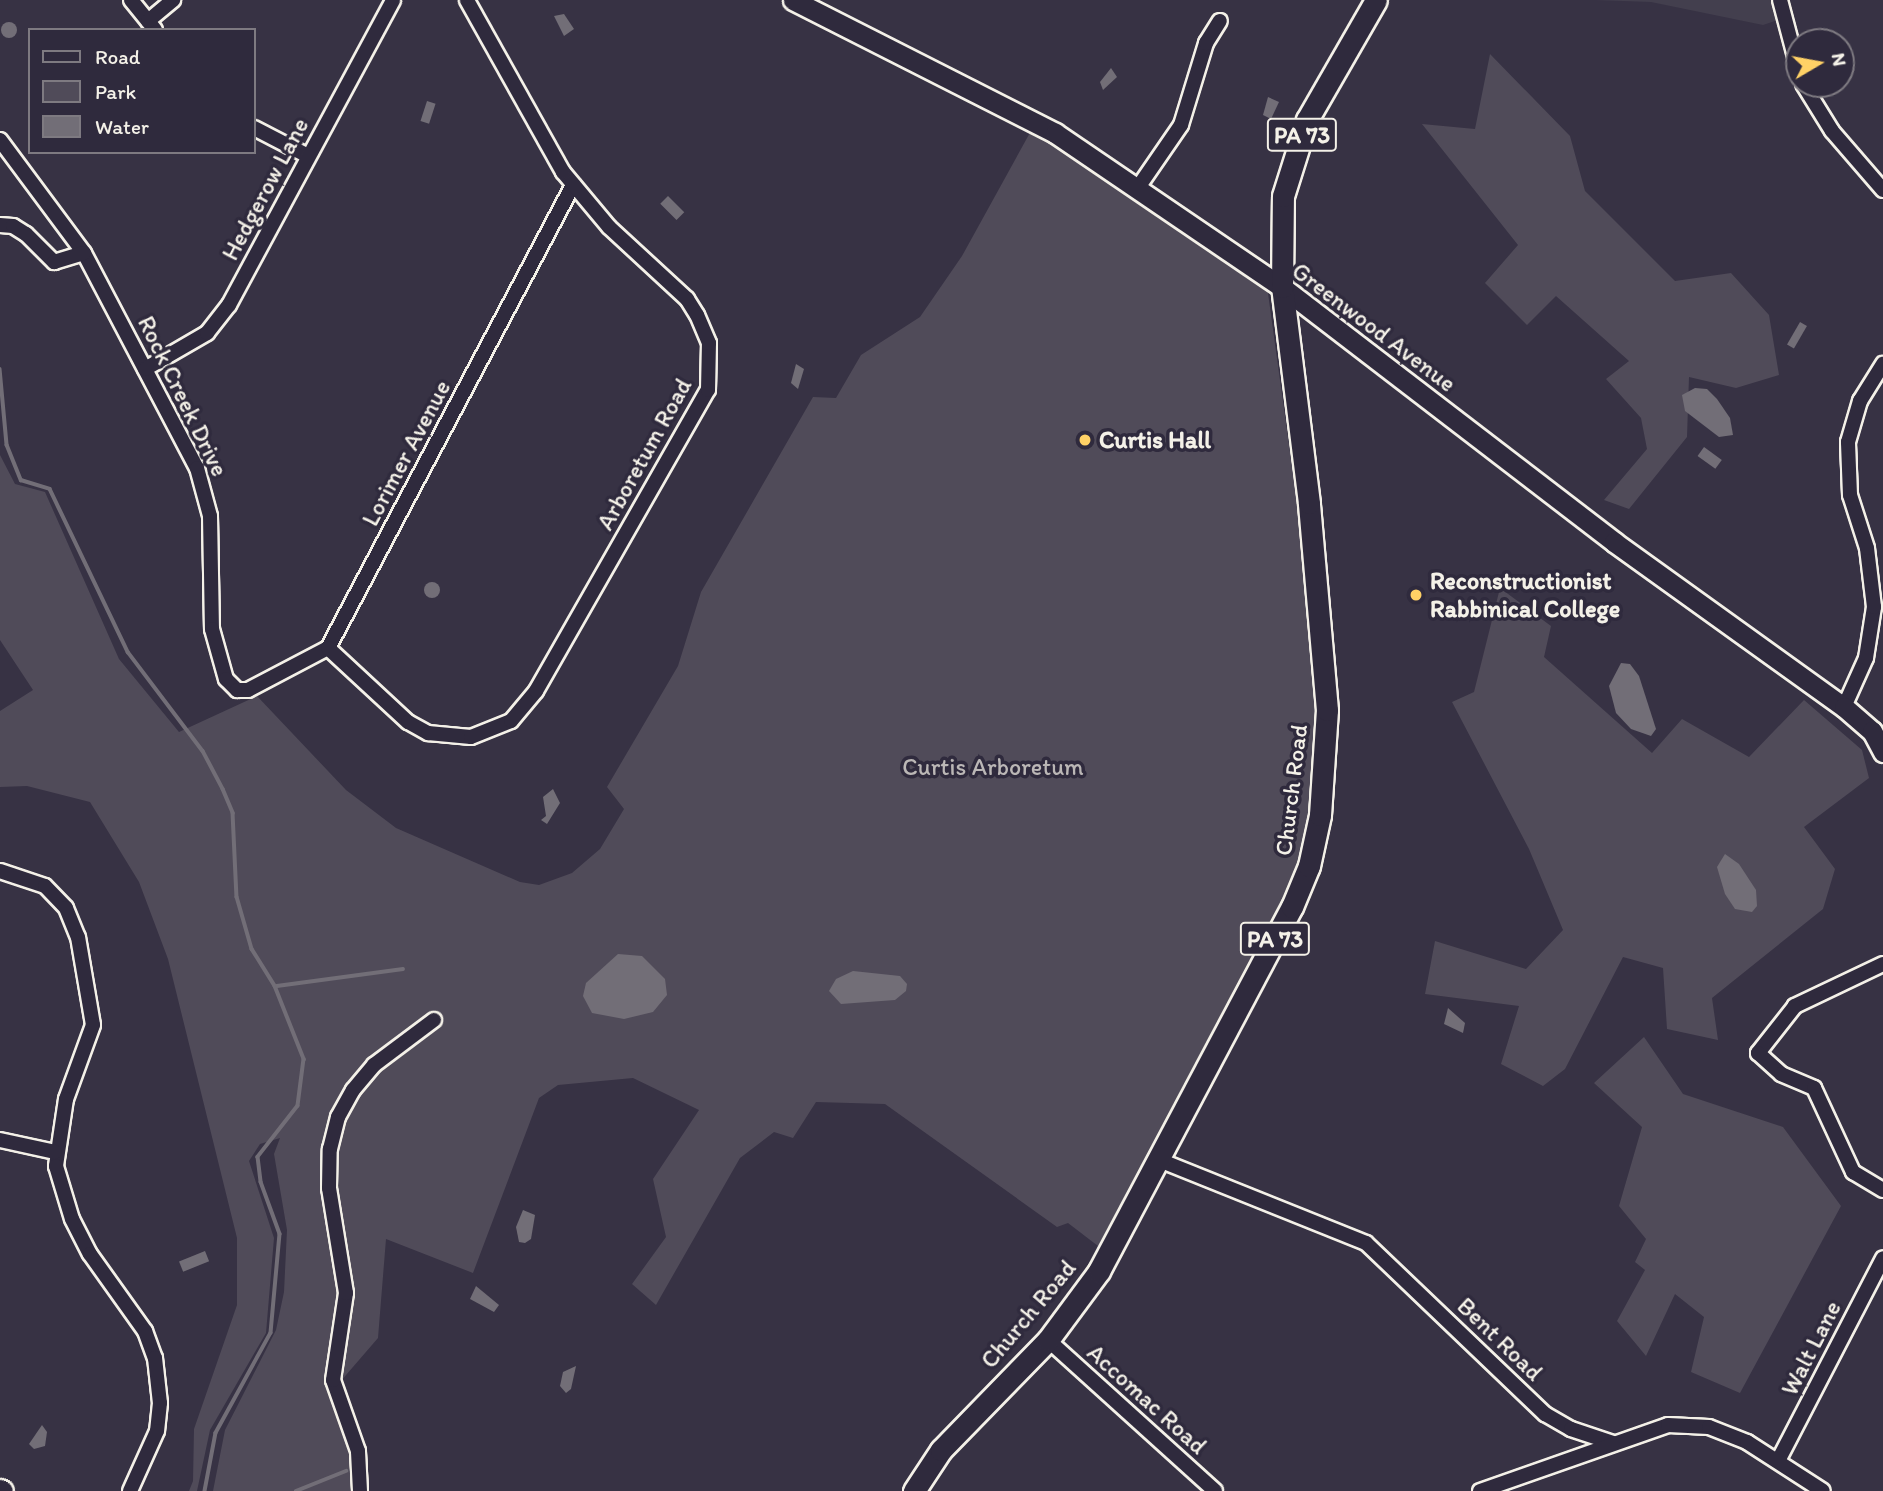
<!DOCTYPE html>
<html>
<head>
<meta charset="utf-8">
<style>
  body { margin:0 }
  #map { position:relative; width:1883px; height:1491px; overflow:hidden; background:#373244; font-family:Itim,sans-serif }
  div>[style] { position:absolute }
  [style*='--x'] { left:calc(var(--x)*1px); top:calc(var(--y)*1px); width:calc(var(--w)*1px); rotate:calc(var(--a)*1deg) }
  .built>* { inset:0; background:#433f4e }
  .green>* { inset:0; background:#504b59 }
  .water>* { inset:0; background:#726e77; transform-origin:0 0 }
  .round { border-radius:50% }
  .stream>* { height:3.5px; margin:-1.75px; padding:0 1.75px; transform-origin:1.75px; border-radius:1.75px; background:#726e77 }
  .roads { filter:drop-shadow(2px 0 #f4f1e8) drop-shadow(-2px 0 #f4f1e8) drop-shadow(0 2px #f4f1e8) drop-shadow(0 -2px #f4f1e8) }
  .minor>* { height:14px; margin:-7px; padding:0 7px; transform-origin:7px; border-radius:7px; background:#2f2a3d }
  .secondary>* { height:19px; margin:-9.5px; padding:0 9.5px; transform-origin:9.5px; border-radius:9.5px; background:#2f2a3d }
  .primary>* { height:21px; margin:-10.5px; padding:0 10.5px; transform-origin:10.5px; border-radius:10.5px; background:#2f2a3d }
  .dots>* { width:19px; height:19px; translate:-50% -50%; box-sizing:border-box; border:4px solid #2f2a3d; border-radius:50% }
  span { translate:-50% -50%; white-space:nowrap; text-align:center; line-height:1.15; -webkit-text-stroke:7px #2f2a3d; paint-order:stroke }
  .shield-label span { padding:2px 5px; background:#2f2a3d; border:2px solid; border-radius:5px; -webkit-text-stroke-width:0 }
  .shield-label { font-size:23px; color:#f4f1e8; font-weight:700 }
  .street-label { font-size:24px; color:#f4f1e8 }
  .poi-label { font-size:24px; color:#f4f1e8; font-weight:700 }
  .left { translate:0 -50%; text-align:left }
  .park-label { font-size:24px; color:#bbb7b6 }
  .legend { position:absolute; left:28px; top:28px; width:228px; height:126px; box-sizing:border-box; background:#2f2a3d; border:2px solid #7e7a81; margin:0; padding:9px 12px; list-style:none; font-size:21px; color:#f4f1e8 }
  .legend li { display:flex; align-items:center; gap:14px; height:35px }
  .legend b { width:35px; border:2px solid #7e7a81 }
  .north { position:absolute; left:1785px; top:28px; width:70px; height:70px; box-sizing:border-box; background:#2f2a3d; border:2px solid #7e7a81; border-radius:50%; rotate:80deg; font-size:19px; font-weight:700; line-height:28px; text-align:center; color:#f4f1e8 }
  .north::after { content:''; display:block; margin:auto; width:24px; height:32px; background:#ffd166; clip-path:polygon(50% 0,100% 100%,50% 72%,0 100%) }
</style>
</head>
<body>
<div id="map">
  <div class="built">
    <i style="clip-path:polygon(1595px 0,1772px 0,1778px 20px,1763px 25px,1651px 2px)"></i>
  </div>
  <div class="green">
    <i style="clip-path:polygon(1490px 54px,1570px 136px,1585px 191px,1675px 281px,1731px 273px,1769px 315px,1779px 375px,1736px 388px,1689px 377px,1687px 437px,1629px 509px,1604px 500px,1647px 449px,1641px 418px,1606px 379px,1629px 361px,1556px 296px,1527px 325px,1485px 283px,1518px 245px,1422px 124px,1475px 129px)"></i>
    <i style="clip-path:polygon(1032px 129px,1267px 286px,1299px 517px,1318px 724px,1311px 822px,1298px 871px,1278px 919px,1098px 1246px,1068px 1223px,1057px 1227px,885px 1104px,816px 1102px,793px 1138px,774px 1132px,740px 1158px,656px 1305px,632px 1284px,666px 1237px,653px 1179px,699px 1110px,633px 1078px,558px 1085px,539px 1098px,473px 1273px,386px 1239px,378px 1338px,340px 1382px,351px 1285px,349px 1251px,337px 1211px,330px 1123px,341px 1278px,331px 1357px,353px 1452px,355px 1491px,213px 1491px,225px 1430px,276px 1330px,284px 1292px,287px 1230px,274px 1154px,280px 1138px,260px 1144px,249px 1161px,274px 1238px,266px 1333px,210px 1430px,197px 1491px,189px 1491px,193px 1481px,194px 1429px,237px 1305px,237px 1238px,168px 959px,139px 882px,90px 802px,27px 786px,0 787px,0 711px,33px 690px,0 640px,0 455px,15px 484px,45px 492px,119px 659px,179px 732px,257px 696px,346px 790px,396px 828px,520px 882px,539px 885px,572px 873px,600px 849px,624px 809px,607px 787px,678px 666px,701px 592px,813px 397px,836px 398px,861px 355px,920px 317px,962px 256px)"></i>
    <i style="clip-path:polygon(1500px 588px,1551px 626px,1544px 657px,1652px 753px,1682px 719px,1749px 757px,1804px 700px,1862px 750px,1869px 778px,1804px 827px,1835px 869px,1823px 909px,1712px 998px,1718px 1040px,1667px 1029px,1663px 968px,1623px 957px,1565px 1069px,1543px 1086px,1501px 1064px,1519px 1006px,1425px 994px,1435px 941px,1526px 969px,1563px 930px,1529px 849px,1452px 702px,1474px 692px)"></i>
    <i style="clip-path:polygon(1644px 1037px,1683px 1094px,1783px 1127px,1841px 1206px,1740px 1393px,1691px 1372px,1704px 1317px,1675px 1294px,1646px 1356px,1617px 1321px,1645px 1270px,1635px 1262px,1646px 1239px,1619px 1206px,1642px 1127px,1594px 1083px)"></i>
  </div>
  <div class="water">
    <i style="clip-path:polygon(564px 14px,574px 29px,564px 36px,554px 16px)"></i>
    <i class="round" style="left:1px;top:22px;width:16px;height:16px"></i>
    <i style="clip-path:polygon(1111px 68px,1117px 77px,1103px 90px,1100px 82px)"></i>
    <i style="clip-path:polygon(1268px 97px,1279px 102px,1271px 119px,1263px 115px)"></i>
    <i style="left:427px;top:101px;width:9px;height:21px;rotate:18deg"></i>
    <i style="left:668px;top:196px;width:23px;height:11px;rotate:45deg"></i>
    <i style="left:1800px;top:322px;width:8px;height:26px;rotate:30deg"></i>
    <i style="clip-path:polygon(796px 364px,804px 369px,798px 389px,791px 383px)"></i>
    <i style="clip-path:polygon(1695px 388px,1707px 389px,1717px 399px,1730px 418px,1733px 435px,1719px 437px,1685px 411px,1682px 395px)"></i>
    <i style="left:1704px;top:447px;width:22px;height:11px;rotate:36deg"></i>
    <i class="round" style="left:424px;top:582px;width:16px;height:16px"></i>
    <i style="clip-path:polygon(1621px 663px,1630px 664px,1639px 676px,1656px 729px,1651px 736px,1631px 729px,1616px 713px,1609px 686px)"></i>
    <i style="clip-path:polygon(553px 789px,560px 803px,547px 824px,541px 820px,546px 816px,543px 797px)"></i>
    <i style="clip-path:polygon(1725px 854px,1739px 864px,1756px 890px,1757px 906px,1752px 912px,1735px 909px,1725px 894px,1717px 867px)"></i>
    <i style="clip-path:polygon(618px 954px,642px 956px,665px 979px,667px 995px,653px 1012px,624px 1019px,592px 1013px,583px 996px,586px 983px)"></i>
    <i style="clip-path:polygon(853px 971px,900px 976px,907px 984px,906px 991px,895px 1000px,841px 1004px,829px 991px,836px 979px)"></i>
    <i style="clip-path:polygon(1448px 1008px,1465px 1023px,1463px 1033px,1444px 1024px)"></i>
    <i style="clip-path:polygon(523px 1210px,535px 1215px,531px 1239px,525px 1243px,519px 1242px,516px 1227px)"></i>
    <i style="left:205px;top:1251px;width:11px;height:28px;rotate:68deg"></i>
    <i style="clip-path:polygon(476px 1286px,499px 1305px,494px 1312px,470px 1299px)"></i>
    <i style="clip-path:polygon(576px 1366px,571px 1389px,566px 1393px,560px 1386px,563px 1372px)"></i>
    <i style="clip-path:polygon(42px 1425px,47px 1432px,45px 1446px,34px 1449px,29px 1444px)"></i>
  </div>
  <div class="stream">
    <i style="--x:0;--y:369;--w:76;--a:84.7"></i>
    <i style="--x:7;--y:445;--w:38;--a:68"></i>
    <i style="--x:21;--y:480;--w:30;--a:17"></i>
    <i style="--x:50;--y:489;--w:181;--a:64.4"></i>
    <i style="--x:128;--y:652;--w:124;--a:52.9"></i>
    <i style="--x:203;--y:751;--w:43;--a:62.2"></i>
    <i style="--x:223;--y:789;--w:26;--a:67"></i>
    <i style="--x:233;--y:813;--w:84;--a:87.3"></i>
    <i style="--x:237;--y:897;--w:54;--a:73.9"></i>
    <i style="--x:252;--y:949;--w:44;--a:58.1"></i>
    <i style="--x:275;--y:986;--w:79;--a:68.3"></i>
    <i style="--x:304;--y:1059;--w:47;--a:97.3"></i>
    <i style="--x:298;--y:1106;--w:65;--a:128.1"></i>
    <i style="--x:258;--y:1157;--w:25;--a:83"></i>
    <i style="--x:261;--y:1182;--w:55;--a:69.9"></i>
    <i style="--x:280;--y:1234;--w:99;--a:95.2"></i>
    <i style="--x:271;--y:1333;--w:114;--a:118.8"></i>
    <i style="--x:216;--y:1433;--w:59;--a:100.7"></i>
    <i style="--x:277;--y:986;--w:127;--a:-7.7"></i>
    <i style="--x:296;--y:1491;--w:54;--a:-21.8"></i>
  </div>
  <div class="roads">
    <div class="minor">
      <i style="--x:131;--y:0;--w:38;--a:51"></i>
      <i style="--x:1780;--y:0;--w:74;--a:75.2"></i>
      <i style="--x:148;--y:21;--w:33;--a:-40"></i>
      <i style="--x:1803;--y:84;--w:55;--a:58.3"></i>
      <i style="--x:1832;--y:131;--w:78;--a:49.2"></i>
      <i style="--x:254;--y:128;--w:61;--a:27.4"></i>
      <i style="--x:0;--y:140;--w:141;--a:53.4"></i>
      <i style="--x:84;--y:253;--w:243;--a:62.3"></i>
      <i style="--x:197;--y:468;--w:50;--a:74.8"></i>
      <i style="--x:210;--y:516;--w:113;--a:89"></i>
      <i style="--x:212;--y:629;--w:52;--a:74.4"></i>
      <i style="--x:226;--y:679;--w:16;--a:45"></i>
      <i style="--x:237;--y:690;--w:11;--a:0"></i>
      <i style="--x:248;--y:690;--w:90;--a:-27.7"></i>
      <i style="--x:328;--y:648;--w:524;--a:-62.11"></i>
      <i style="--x:1137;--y:189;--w:78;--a:-55.5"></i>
      <i style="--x:1181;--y:125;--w:86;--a:-73"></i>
      <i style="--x:1206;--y:43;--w:26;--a:-58"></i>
      <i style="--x:0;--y:225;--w:13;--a:4"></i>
      <i style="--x:13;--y:226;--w:15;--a:32"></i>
      <i style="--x:26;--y:234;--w:40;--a:45"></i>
      <i style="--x:54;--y:262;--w:31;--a:-17"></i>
      <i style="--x:145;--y:369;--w:72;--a:-30.1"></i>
      <i style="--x:207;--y:333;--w:36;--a:-52"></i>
      <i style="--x:229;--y:305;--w:346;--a:-61.7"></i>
      <i style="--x:328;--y:648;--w:109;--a:42.8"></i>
      <i style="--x:408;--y:722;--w:23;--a:29"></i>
      <i style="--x:428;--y:733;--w:43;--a:5.3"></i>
      <i style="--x:471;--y:737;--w:43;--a:-21.8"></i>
      <i style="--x:511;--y:721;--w:39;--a:-50"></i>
      <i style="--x:536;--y:691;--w:347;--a:-60.3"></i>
      <i style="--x:708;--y:390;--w:47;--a:-88.8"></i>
      <i style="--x:709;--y:343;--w:30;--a:-113"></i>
      <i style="--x:697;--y:315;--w:19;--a:-122"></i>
      <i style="--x:687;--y:299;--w:106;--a:-137.3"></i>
      <i style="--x:609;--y:227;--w:72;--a:-129.9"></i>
      <i style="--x:563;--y:172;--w:197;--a:-119.2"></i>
      <i style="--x:1844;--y:707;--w:54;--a:-65.8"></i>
      <i style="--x:1866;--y:658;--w:52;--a:-81.1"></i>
      <i style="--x:1874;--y:607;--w:59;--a:-96.8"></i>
      <i style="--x:1867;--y:548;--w:56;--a:-107.8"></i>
      <i style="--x:1850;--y:495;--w:53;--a:-92.2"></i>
      <i style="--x:1848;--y:442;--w:43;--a:-73.7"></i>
      <i style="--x:1860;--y:401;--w:44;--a:-58.1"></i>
      <i style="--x:0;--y:871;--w:47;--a:18.4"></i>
      <i style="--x:45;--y:886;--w:30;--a:46"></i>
      <i style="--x:66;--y:908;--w:31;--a:68"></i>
      <i style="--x:78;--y:937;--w:89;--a:80.3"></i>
      <i style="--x:93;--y:1025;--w:79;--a:110"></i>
      <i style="--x:66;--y:1099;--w:68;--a:98.5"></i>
      <i style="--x:56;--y:1166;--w:55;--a:73.2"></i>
      <i style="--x:72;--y:1219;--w:39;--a:63"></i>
      <i style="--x:90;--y:1254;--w:95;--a:54.5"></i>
      <i style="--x:145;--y:1331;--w:29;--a:70"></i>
      <i style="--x:155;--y:1358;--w:45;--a:83.7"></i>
      <i style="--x:160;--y:1403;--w:28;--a:96"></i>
      <i style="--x:157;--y:1431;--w:66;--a:114.2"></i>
      <i style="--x:1883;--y:964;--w:98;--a:154.5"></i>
      <i style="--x:1795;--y:1006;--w:60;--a:128.2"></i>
      <i style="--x:1758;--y:1053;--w:31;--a:42"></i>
      <i style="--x:1781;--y:1074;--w:36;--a:23"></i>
      <i style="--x:1814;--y:1088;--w:93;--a:65.1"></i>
      <i style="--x:1853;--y:1172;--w:35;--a:31"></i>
      <i style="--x:0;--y:1140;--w:56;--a:12.3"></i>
      <i style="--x:1157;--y:1159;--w:225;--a:21.9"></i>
      <i style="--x:1366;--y:1243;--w:248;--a:43.7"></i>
      <i style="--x:1545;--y:1414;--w:30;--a:30"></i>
      <i style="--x:1571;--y:1429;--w:44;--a:18.4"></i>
      <i style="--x:1048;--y:1340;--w:225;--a:42.1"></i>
      <i style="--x:1779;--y:1459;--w:226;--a:-62.6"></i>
      <i style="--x:360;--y:1491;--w:40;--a:-92.9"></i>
      <i style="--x:358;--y:1451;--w:75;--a:-109.4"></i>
      <i style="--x:333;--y:1380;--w:88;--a:-81.5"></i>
      <i style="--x:346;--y:1293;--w:106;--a:-99.2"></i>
      <i style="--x:329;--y:1188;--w:39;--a:-89"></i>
      <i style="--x:330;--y:1149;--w:33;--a:-76"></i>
      <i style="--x:338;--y:1117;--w:31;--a:-61"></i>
      <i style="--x:353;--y:1090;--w:33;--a:-50"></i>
      <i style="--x:374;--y:1065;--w:75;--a:-36.9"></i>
      <i style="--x:1480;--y:1491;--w:199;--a:-19.3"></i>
      <i style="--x:1668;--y:1425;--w:41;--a:2.8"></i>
      <i style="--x:1709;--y:1427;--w:41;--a:21.5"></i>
      <i style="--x:1747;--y:1442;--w:90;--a:32.8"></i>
    </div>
    <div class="secondary">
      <i style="--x:793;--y:0;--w:294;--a:26.9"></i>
      <i style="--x:1055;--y:133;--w:274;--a:34.2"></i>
      <i style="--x:1282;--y:287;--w:419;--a:37.5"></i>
      <i style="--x:1614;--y:542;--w:283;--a:35.7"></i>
      <i style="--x:1844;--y:707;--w:37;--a:41"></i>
      <i style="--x:1872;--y:731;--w:24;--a:62"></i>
    </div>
    <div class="primary">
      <i style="--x:0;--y:1490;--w:2;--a:27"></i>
      <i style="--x:914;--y:1491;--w:49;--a:-56.6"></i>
      <i style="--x:941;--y:1450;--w:153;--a:-45.8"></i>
      <i style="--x:1048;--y:1340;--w:86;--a:-53.5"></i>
      <i style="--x:1099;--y:1271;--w:412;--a:-62.1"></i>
      <i style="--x:1292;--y:907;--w:44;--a:-67.5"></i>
      <i style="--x:1309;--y:866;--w:52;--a:-77.8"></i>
      <i style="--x:1320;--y:815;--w:105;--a:-86.2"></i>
      <i style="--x:1327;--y:710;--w:208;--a:-95"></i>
      <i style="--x:1309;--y:503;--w:218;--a:-97.1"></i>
      <i style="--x:1282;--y:287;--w:91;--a:-89.4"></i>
      <i style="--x:1283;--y:196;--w:80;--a:-72.5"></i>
      <i style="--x:1307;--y:120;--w:138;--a:-60.1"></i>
    </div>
  </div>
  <div class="dots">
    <i style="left:1085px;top:440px;background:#ffd166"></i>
    <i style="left:1416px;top:595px;background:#ffd166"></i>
  </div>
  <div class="shield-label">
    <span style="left:1302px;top:135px">PA 73</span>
    <span style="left:1275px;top:939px">PA 73</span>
  </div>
  <div class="street-label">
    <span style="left:265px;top:189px;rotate:-62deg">Hedgerow Lane</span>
    <span style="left:1374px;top:327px;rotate:37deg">Greenwood Avenue</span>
    <span style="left:183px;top:396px;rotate:64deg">Rock Creek Drive</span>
    <span style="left:406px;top:453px;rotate:-62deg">Lorimer Avenue</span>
    <span style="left:644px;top:454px;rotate:-61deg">Arboretum Road</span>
    <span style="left:1291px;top:790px;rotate:-83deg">Church Road</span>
    <span style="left:1028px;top:1314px;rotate:-50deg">Church Road</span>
    <span style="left:1500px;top:1339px;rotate:44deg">Bent Road</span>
    <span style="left:1811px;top:1348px;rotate:-63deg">Walt Lane</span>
    <span style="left:1147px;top:1399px;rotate:42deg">Accomac Road</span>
  </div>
  <div class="poi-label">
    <span class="left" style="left:1099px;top:440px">Curtis Hall</span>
    <span class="left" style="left:1430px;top:595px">Reconstructionist<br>Rabbinical College</span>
  </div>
  <div class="park-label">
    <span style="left:993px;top:767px">Curtis Arboretum</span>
  </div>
  <ul class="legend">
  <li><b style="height:9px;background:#2f2a3d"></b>Road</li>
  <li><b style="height:19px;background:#504b59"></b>Park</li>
  <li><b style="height:19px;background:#726e77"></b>Water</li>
  </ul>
  <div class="north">N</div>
</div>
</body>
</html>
